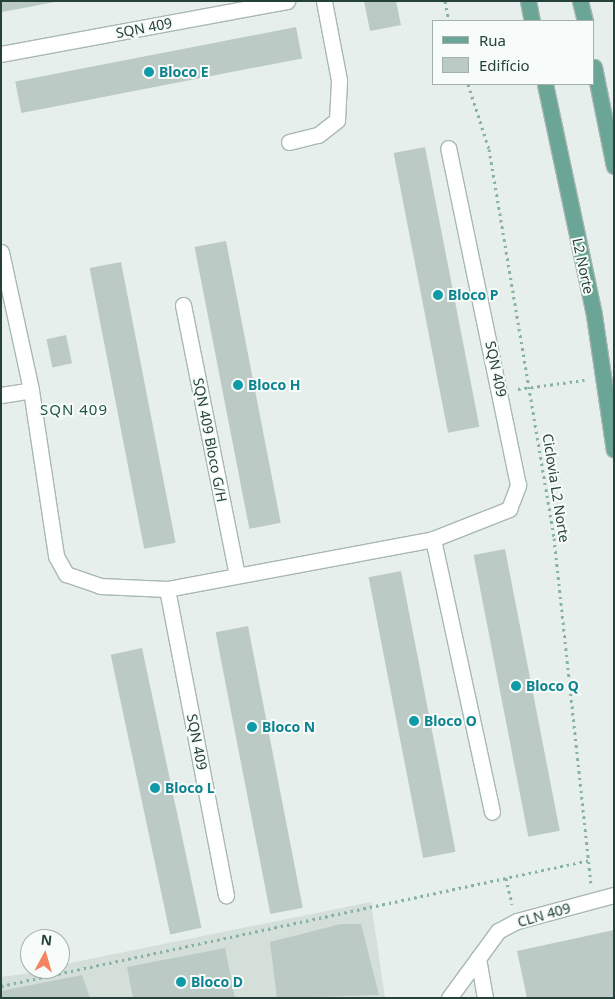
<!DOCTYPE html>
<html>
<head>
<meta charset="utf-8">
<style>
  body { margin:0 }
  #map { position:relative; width:615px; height:999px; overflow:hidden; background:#e6efeb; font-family:"Noto Sans",sans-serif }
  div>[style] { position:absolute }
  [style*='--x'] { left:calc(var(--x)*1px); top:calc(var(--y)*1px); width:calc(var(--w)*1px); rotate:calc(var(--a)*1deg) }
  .built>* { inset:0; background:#d4dfda }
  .building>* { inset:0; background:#bbcac4; transform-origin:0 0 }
  .path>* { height:3px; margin-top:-1.5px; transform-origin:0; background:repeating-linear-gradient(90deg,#86b3a5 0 2.5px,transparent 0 6.5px) }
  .roads { filter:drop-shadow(1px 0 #a8b8b2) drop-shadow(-1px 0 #a8b8b2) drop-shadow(0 1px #a8b8b2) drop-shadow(0 -1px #a8b8b2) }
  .minor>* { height:15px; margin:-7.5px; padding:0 7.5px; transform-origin:7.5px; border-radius:7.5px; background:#fff }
  .major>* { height:15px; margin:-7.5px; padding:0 7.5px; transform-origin:7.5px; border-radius:7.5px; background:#6aa596 }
  .dots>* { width:14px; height:14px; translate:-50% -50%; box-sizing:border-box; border:2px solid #f7fbf9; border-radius:50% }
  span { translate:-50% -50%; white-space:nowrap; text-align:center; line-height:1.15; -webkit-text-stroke:4px #f7fbf9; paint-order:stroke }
  .street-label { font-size:14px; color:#24423a }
  .culture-label { font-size:14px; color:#0d838f; font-weight:700 }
  .left { translate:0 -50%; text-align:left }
  .neighbourhood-label { font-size:15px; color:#1f5548; letter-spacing:1px }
  .frame { position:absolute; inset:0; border:2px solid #24423a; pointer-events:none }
  .legend { position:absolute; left:432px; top:20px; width:162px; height:65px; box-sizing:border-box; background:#f7fbf9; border:1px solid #a3b1ad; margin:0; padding:6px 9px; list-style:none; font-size:15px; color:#24423a }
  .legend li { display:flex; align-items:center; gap:10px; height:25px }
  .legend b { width:25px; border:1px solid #a3b1ad }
  .north { position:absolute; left:20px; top:929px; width:50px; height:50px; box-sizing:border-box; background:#f7fbf9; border:1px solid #a3b1ad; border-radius:50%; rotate:6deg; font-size:14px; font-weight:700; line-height:20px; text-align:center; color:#24423a }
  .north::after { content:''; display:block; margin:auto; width:18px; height:22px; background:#f4845f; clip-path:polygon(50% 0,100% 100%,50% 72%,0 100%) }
</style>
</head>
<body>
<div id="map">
  <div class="built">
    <i style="clip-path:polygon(371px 902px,385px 998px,1px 998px,1px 977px,60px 969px,60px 965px)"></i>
  </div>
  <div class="building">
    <i style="clip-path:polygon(1px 1px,55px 1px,55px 2px,2px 12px)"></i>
    <i style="clip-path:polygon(364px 1px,396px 1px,401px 25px,370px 31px)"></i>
    <i style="left:296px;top:27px;width:32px;height:286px;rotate:79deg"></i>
    <i style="left:425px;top:147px;width:285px;height:32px;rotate:79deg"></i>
    <i style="left:226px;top:241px;width:287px;height:32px;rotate:79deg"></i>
    <i style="left:121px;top:262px;width:286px;height:32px;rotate:79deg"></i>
    <i style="left:66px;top:335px;width:29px;height:20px;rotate:78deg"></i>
    <i style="left:505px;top:549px;width:287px;height:32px;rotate:79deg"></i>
    <i style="left:401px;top:571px;width:286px;height:33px;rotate:79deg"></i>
    <i style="left:248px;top:626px;width:287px;height:33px;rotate:79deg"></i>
    <i style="left:142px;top:648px;width:286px;height:32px;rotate:78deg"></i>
    <i style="clip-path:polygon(341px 924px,361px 924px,379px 995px,277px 998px,270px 942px)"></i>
    <i style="clip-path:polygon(614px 930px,614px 998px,527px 998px,517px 951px)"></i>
    <i style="clip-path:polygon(225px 948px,235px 998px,133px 998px,127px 967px)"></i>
    <i style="clip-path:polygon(82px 975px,90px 998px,1px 998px,1px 991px)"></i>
  </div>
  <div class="path">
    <i style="--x:445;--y:1;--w:20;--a:79"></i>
    <i style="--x:468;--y:84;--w:68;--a:72.1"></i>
    <i style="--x:489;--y:149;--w:394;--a:80.5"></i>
    <i style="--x:554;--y:538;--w:347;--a:83.9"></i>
    <i style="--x:518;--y:389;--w:67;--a:-7.8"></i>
    <i style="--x:506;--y:878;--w:27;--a:77"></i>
    <i style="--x:1;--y:986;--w:602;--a:-12.07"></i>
  </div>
  <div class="roads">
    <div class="minor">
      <i style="--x:1;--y:54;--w:291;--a:-10.5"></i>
      <i style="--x:289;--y:142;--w:30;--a:-14"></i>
      <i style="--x:318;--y:135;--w:24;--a:-38"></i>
      <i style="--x:337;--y:120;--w:40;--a:-87.1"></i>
      <i style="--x:339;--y:80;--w:80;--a:-100.8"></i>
      <i style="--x:1;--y:252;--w:141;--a:77.7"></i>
      <i style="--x:31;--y:390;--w:168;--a:81.4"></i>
      <i style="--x:56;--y:556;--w:21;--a:61"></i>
      <i style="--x:66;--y:574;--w:36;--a:19"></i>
      <i style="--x:100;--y:586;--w:67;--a:2.6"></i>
      <i style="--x:167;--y:589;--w:271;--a:-10.6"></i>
      <i style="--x:433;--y:539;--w:82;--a:-21.5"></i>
      <i style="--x:509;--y:509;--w:26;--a:-69"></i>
      <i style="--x:518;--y:485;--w:344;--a:-101.7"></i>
      <i style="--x:183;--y:305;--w:275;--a:78.7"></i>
      <i style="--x:1;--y:395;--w:30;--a:-9"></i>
      <i style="--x:433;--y:539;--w:279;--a:77.8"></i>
      <i style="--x:167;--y:589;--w:312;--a:79.1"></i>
      <i style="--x:478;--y:958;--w:41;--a:80.1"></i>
      <i style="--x:449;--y:998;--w:83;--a:-53.8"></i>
      <i style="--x:498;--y:931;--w:21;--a:-28"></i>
      <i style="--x:517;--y:921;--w:100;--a:-15"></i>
    </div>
    <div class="major">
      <i style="--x:528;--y:1;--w:20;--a:79"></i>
      <i style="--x:580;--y:1;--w:21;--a:76"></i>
      <i style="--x:594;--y:67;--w:101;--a:78.6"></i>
      <i style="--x:545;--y:84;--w:236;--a:78"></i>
      <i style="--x:594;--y:315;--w:136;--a:81.6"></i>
    </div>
  </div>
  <div class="dots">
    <i style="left:149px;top:72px;background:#0f9aa8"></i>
    <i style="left:438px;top:295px;background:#0f9aa8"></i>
    <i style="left:238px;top:385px;background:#0f9aa8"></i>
    <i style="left:516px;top:686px;background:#0f9aa8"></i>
    <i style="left:414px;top:721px;background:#0f9aa8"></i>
    <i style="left:252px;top:727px;background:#0f9aa8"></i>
    <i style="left:155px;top:788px;background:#0f9aa8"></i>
    <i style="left:181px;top:982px;background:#0f9aa8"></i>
  </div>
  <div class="street-label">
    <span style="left:144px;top:28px;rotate:-11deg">SQN 409</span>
    <span style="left:583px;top:266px;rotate:78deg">L2 Norte</span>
    <span style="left:496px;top:369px;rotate:78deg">SQN 409</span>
    <span style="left:210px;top:440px;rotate:79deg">SQN 409 Bloco G/H</span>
    <span style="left:556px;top:488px;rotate:81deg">Ciclovia L2 Norte</span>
    <span style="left:197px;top:742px;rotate:79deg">SQN 409</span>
    <span style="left:544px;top:915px;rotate:-16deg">CLN 409</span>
  </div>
  <div class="culture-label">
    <span class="left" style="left:159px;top:72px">Bloco E</span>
    <span class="left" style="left:448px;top:295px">Bloco P</span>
    <span class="left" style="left:248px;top:385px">Bloco H</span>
    <span class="left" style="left:526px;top:686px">Bloco Q</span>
    <span class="left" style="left:424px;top:721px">Bloco O</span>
    <span class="left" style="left:262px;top:727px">Bloco N</span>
    <span class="left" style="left:165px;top:788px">Bloco L</span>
    <span class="left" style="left:191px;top:982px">Bloco D</span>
  </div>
  <div class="neighbourhood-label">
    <span style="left:74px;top:410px">SQN 409</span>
  </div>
  <div class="frame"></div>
  <ul class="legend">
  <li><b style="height:6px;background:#6aa596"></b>Rua</li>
  <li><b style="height:14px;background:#bbcac4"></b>Edifício</li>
  </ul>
  <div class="north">N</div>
</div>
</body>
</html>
